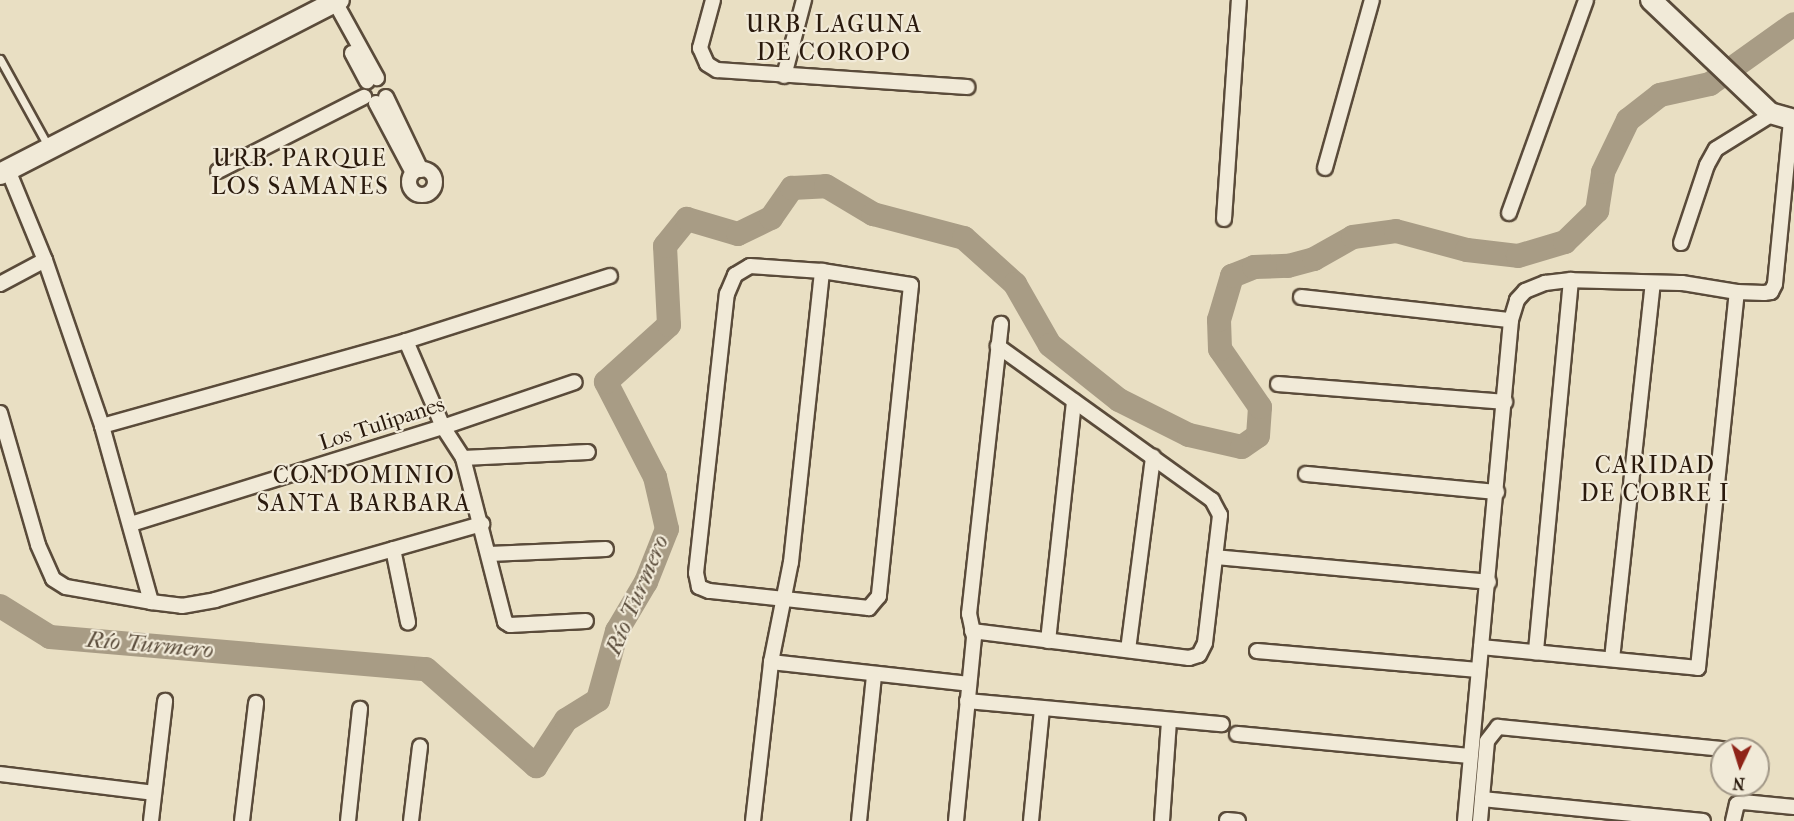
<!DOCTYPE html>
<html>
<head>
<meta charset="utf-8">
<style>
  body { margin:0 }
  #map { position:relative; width:1794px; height:821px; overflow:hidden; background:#e9dfc3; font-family:"IM FELL French Canon",serif }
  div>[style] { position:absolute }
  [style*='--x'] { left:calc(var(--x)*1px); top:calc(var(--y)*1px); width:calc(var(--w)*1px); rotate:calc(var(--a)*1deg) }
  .river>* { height:24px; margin:-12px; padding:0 12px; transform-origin:12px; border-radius:12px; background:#a89c85 }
  .roads { filter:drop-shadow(2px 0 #5a4b3a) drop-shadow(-2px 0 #5a4b3a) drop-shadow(0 2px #5a4b3a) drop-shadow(0 -2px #5a4b3a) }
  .lane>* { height:7px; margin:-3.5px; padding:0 3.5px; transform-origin:3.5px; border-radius:3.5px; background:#f1ead8 }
  .street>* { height:14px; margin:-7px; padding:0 7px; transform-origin:7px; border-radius:7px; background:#f1ead8 }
  .street>.ring { margin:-7px; padding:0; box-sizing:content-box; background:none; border:14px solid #f1ead8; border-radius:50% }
  .secondary>* { height:20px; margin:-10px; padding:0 10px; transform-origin:10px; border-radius:10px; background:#f1ead8 }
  span { translate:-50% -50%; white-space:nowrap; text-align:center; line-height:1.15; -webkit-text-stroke:4.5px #f1ead8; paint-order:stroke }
  .street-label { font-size:22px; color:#2a1a0d }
  .neighbourhood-label { font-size:24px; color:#2a1a0d; letter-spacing:1.5px }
  .water-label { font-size:24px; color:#5c4e3d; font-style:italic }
  .north { position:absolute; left:1710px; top:737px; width:60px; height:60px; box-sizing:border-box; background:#f1ead8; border:2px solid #a19787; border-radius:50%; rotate:184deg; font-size:16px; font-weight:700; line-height:24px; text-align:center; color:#2a1a0d }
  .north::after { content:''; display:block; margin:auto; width:21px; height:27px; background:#8f2418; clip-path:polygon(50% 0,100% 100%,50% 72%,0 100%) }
</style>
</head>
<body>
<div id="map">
  <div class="river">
    <i style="--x:0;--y:606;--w:59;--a:31.8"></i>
    <i style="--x:50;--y:637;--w:377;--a:4.9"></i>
    <i style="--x:426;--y:669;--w:147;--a:41.4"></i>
    <i style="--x:536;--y:766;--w:55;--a:-56.9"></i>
    <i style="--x:566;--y:720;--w:38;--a:-32"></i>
    <i style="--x:598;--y:700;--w:72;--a:-74.6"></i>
    <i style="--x:617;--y:631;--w:57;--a:-59.4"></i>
    <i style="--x:646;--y:582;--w:57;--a:-68.4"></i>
    <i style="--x:667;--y:529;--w:53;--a:-103"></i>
    <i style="--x:655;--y:477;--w:107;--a:-117.3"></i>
    <i style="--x:606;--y:382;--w:85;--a:-42.1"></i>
    <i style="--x:669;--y:325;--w:79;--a:-92.9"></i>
    <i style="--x:665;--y:246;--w:35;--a:-51"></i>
    <i style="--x:687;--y:219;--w:53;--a:16.4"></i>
    <i style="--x:738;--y:234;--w:37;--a:-26"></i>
    <i style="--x:771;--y:218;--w:37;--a:-55"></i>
    <i style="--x:792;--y:188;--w:34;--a:-3"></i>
    <i style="--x:826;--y:186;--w:55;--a:30.8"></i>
    <i style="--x:873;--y:214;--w:94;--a:14.8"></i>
    <i style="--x:964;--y:238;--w:69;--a:42"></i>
    <i style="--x:1015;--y:284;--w:70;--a:60.2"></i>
    <i style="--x:1050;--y:345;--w:88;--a:38.6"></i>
    <i style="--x:1119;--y:400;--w:78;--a:26.6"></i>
    <i style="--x:1189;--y:435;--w:54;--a:12.8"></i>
    <i style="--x:1242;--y:447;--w:19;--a:-35"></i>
    <i style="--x:1258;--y:436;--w:29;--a:-86"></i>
    <i style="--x:1260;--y:407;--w:70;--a:-124.6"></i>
    <i style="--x:1220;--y:349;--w:29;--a:-92"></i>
    <i style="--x:1219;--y:320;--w:46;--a:-73.5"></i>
    <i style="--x:1232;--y:276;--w:24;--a:-22"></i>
    <i style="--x:1254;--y:267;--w:34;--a:-2"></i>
    <i style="--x:1288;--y:266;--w:27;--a:-15"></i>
    <i style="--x:1314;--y:259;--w:45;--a:-29.4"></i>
    <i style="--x:1353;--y:237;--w:43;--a:-7.9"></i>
    <i style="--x:1396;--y:231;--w:73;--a:15"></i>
    <i style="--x:1467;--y:250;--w:51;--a:6.7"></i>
    <i style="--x:1518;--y:256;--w:49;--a:-16.6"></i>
    <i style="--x:1565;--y:242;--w:45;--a:-44.1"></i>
    <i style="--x:1597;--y:211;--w:39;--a:-81"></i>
    <i style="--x:1603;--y:172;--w:58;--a:-64.3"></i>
    <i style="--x:1628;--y:120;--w:41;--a:-38"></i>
    <i style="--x:1660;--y:95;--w:51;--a:-12.4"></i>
    <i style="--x:1710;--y:84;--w:103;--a:-35.5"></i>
  </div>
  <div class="roads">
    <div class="lane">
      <i style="--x:0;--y:59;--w:99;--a:61.1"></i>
    </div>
    <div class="street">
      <i style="--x:713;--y:0;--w:50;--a:105.2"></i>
      <i style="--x:700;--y:48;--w:17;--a:66"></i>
      <i style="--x:707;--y:64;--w:12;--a:31"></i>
      <i style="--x:717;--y:70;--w:251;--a:3.9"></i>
      <i style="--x:335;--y:2;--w:87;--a:61.1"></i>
      <i style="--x:352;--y:53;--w:32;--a:62"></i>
      <i style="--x:784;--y:76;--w:79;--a:-75.3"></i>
      <i style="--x:386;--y:97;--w:81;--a:64.4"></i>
      <i style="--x:376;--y:103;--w:79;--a:62.1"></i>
      <i style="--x:1325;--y:168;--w:174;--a:-74.4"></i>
      <i class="ring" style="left:409px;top:169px;width:12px;height:12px"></i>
      <i style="--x:8;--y:170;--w:97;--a:67.7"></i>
      <i style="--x:45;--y:260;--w:176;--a:71"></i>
      <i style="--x:102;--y:426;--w:183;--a:74.4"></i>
      <i style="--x:151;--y:602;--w:31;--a:7"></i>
      <i style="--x:182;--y:606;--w:34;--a:-10"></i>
      <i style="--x:215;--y:600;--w:278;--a:-15.9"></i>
      <i style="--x:218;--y:171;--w:164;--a:-26.9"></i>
      <i style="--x:1509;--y:213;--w:226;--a:-70.1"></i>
      <i style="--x:1224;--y:219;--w:220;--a:-86.1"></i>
      <i style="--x:1681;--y:243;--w:82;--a:-71.6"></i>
      <i style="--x:1707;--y:165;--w:18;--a:-61"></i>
      <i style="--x:1716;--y:149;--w:68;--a:-31.8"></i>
      <i style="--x:750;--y:266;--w:72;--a:4"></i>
      <i style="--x:822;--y:271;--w:90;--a:8.9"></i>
      <i style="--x:911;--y:285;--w:313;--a:95.9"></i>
      <i style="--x:879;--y:596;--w:16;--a:130"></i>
      <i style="--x:869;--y:608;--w:161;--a:-173.9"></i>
      <i style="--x:709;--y:591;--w:11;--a:-158"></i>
      <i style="--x:699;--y:587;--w:14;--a:-102"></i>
      <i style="--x:696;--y:573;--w:281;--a:-83.7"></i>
      <i style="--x:727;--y:294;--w:21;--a:-67"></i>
      <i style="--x:735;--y:275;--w:17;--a:-31"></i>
      <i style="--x:0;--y:284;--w:51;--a:-28.1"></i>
      <i style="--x:1737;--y:292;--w:27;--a:2"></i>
      <i style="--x:1764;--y:293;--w:7;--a:-8"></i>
      <i style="--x:1771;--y:292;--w:9;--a:-63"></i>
      <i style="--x:1775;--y:284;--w:165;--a:-84.4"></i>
      <i style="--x:1301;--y:297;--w:211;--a:6.3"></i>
      <i style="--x:406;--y:341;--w:94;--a:66.7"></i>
      <i style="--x:443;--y:427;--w:37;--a:57"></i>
      <i style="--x:463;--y:458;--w:169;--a:75.6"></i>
      <i style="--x:505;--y:622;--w:6;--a:31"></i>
      <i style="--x:510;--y:625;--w:76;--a:-3"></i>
      <i style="--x:1278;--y:384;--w:228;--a:4.5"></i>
      <i style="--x:0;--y:413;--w:137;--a:73.9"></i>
      <i style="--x:38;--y:545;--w:37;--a:66"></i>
      <i style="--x:53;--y:579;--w:15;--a:32"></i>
      <i style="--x:66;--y:587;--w:86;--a:10"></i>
      <i style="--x:102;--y:426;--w:316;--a:-15.6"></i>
      <i style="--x:406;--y:341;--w:214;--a:-17.7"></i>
      <i style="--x:463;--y:458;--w:125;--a:-2.7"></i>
      <i style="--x:1306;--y:474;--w:192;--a:5.4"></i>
      <i style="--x:131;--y:524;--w:327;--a:-17.3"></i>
      <i style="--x:443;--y:427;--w:139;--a:-18.8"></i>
      <i style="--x:393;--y:549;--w:75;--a:78.4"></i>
      <i style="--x:489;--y:554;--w:117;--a:-2.4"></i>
      <i style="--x:1215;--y:557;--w:275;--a:5.2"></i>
      <i style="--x:972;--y:631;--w:219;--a:7.1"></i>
      <i style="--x:1189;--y:658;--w:10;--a:-17"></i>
      <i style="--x:1199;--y:655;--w:13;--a:-63"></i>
      <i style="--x:1205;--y:643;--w:129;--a:-83.3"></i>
      <i style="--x:1220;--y:515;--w:17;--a:-118"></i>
      <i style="--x:1212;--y:500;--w:264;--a:-144.3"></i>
      <i style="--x:1048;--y:641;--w:241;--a:-83.8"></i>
      <i style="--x:1481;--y:647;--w:218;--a:5.5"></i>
      <i style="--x:1698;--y:668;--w:378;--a:-84.1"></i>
      <i style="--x:1737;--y:292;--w:56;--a:-170.7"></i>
      <i style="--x:1682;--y:283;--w:111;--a:-178.5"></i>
      <i style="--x:1571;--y:280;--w:374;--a:95.4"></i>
      <i style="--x:1128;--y:650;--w:195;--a:-82.6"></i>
      <i style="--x:1257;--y:651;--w:222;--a:4.9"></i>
      <i style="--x:1612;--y:659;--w:377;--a:-83.8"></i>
      <i style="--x:771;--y:662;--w:199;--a:6.3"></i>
      <i style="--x:967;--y:701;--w:256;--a:5.2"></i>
      <i style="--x:1237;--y:734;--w:232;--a:5.4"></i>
      <i style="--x:0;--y:774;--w:155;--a:7"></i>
      <i style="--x:1482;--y:799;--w:222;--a:5.7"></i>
      <i style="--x:1227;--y:820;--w:11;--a:5"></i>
      <i style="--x:151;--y:821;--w:121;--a:-83.3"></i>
      <i style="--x:242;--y:821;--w:119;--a:-83.2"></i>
      <i style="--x:348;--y:821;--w:113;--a:-83.9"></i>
      <i style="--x:411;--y:821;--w:75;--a:-83.1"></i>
      <i style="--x:753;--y:821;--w:160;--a:-83.5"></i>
      <i style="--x:771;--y:662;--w:102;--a:-78.7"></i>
      <i style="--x:791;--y:562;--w:293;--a:-83.9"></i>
      <i style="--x:859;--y:821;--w:147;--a:-84.1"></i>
      <i style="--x:956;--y:821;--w:185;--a:-84.4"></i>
      <i style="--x:974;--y:637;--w:24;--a:-102"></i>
      <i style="--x:969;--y:614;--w:292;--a:-83.7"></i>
      <i style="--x:1031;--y:821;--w:113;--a:-84.4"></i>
      <i style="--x:1162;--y:821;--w:101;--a:-86"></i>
      <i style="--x:1465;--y:821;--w:503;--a:-84.75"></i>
      <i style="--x:1511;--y:320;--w:21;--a:-73"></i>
      <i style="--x:1517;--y:300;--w:12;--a:-48"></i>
      <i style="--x:1525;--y:291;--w:22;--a:-22"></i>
      <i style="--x:1545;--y:283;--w:26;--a:-7"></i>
      <i style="--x:1480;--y:821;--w:80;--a:-85"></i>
      <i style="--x:1487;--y:741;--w:18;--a:-52"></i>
      <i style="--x:1498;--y:727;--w:225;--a:5.6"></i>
      <i style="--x:1733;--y:821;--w:17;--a:-77"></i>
      <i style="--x:1737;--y:804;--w:6;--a:-18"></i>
      <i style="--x:1743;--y:802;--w:51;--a:5.6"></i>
    </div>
    <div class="secondary">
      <i style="--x:1651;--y:0;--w:164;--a:43.5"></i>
      <i style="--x:1770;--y:113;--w:25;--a:16"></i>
      <i style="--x:0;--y:174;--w:381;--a:-27.2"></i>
    </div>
  </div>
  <div class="street-label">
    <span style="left:382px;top:424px;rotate:-18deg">Los Tulipanes</span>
  </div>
  <div class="neighbourhood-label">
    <span style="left:834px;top:39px">URB. LAGUNA<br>DE COROPO</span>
    <span style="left:300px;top:173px">URB. PARQUE<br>LOS SAMANES</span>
    <span style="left:1655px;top:480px">CARIDAD<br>DE COBRE I</span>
    <span style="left:364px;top:490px">CONDOMINIO<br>SANTA BARBARA</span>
  </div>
  <div class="water-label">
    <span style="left:637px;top:595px;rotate:-67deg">Río Turmero</span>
    <span style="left:150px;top:645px;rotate:5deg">Río Turmero</span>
  </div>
  <div class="north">N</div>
</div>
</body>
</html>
